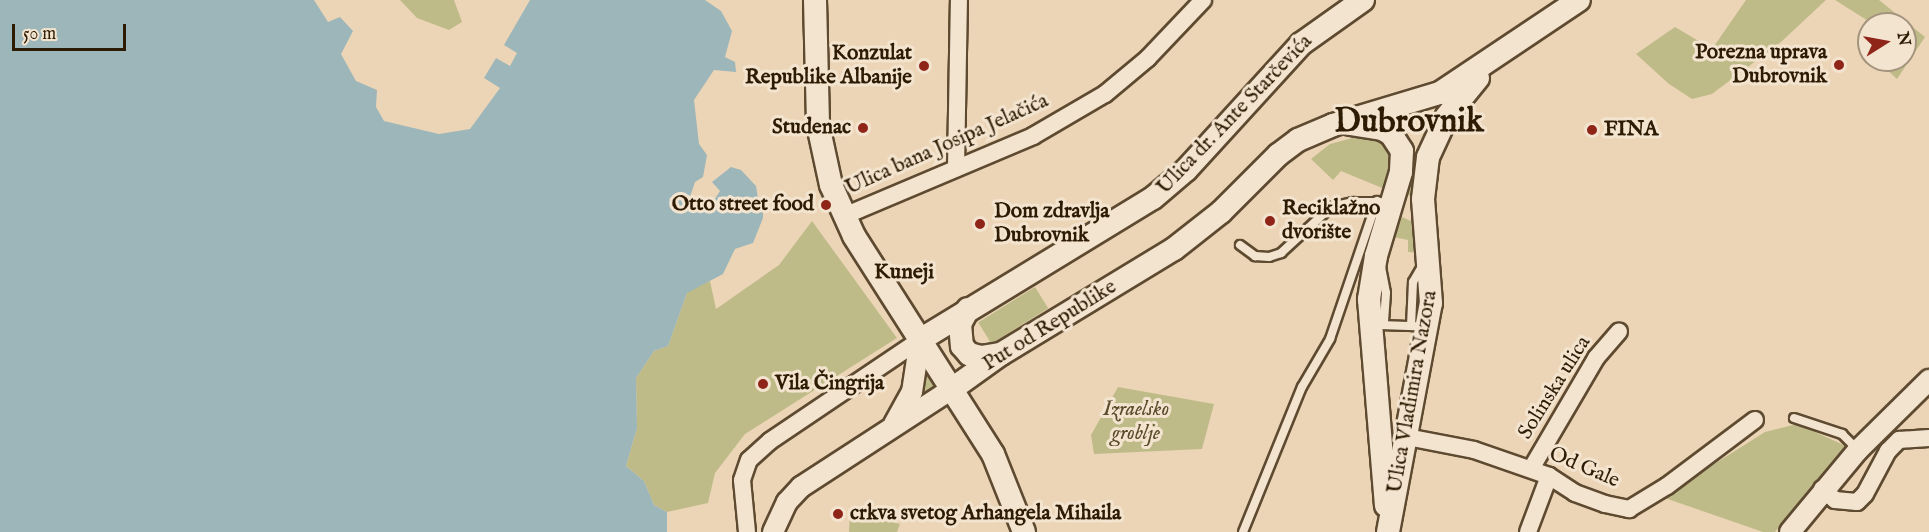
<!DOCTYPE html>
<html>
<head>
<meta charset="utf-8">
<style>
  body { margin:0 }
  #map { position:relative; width:1929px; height:532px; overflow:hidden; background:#ecd5b6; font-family:"IM FELL English",serif }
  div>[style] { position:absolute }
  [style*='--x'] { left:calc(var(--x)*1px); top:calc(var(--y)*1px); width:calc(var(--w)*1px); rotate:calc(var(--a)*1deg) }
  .green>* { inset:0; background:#bfbb89; transform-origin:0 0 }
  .water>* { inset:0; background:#9db6b9 }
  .roads { filter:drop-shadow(2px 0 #5e4a30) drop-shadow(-2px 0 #5e4a30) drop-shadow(0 2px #5e4a30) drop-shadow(0 -2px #5e4a30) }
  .service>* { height:8px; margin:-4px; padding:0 4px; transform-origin:4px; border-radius:4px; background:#f3e4d0 }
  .minor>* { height:16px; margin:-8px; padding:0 8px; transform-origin:8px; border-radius:8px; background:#f3e4d0 }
  .tertiary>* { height:20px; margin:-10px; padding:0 10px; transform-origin:10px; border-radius:10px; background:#f3e4d0 }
  .secondary>* { height:22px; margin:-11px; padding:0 11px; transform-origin:11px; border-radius:11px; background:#f3e4d0 }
  .dots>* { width:16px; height:16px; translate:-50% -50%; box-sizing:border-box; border:3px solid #f3e4d0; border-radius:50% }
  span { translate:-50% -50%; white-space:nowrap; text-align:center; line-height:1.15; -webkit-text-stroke:6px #f3e4d0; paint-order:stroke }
  .poi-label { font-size:21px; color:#2e1b03; font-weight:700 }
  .right { translate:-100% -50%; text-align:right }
  .left { translate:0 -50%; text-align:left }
  .street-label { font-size:21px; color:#2e1b03 }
  .park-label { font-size:21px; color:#5a4b2b; font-style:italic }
  .neighbourhood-label { font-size:22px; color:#2e1b03; font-weight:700 }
  .town-label { font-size:33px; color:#2e1b03; font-weight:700 }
  .north { position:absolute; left:1857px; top:12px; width:60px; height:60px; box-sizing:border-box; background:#f3e4d0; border:2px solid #a4947e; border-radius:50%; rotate:79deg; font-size:16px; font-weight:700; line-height:24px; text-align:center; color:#2e1b03 }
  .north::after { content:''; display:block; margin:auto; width:21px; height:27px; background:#8f2418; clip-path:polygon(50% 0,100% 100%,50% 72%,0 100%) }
  .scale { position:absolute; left:12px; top:24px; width:114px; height:27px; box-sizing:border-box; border:3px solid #2e1b03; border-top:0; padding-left:8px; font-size:18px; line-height:21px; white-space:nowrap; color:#2e1b03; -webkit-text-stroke:4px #f3e4d0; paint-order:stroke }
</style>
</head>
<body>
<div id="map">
  <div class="green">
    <i style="clip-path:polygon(400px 0,454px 0,462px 22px,449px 30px,417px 18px)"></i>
    <i style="clip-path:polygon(1746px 0,1826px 0,1781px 42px,1712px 94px,1692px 99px,1669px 84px,1636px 54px,1675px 27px,1712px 49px)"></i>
    <i style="clip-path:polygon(1835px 0,1879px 0,1925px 37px,1897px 79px,1882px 65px,1884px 60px,1905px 60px,1905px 24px,1873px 24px)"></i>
    <i style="clip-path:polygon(1431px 115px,1436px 117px,1413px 195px,1409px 196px,1406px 191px,1413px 159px)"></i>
    <i style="clip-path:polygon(1363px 135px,1384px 140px,1394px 152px,1387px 190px,1341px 171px,1333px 180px,1311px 159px,1330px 144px)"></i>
    <i style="clip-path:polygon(1402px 217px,1413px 222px,1420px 253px,1408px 252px,1408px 240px,1393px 237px)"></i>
    <i style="clip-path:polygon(812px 221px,897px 338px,745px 434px,715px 473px,708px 503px,667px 512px,654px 505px,644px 481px,626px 466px,637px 428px,636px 378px,654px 351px,668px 346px,687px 293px,694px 286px,710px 281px,716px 309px,779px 265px)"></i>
    <i style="left:1035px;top:287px;width:25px;height:67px;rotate:58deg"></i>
    <i style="clip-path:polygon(926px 368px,934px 387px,918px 399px,923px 369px)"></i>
    <i style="clip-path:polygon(1118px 387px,1214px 404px,1202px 449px,1094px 454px,1091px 435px)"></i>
    <i style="clip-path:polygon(1797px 424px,1846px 446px,1775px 532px,1763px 532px,1662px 497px,1765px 432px)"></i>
    <i style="clip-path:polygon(850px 512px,900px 524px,897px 532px,849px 532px)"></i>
  </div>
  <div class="water">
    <i style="clip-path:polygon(0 0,314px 0,328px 22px,340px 17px,353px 31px,341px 54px,356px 81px,377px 90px,376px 107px,384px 121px,439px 134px,470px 129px,500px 88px,484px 78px,496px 58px,510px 66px,517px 53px,504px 45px,530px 0,705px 0,721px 11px,732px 31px,725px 57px,735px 62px,736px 72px,714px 70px,694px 100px,699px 144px,707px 155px,703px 177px,695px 182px,689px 200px,697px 205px,713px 202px,720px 191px,712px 182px,731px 167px,741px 170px,756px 186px,758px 198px,752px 212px,763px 212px,763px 218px,753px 243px,735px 249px,723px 274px,687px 293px,668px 346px,654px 351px,636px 378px,637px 428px,626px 466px,644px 481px,654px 505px,667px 512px,667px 532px,0 532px)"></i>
  </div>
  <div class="roads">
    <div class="service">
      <i style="--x:1240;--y:245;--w:19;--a:36"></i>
      <i style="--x:1255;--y:256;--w:14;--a:4"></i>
      <i style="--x:1269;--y:257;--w:13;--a:-18"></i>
      <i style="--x:1281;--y:253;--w:68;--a:-42.6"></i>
      <i style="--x:1331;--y:207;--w:23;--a:-13"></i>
      <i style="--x:1353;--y:202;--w:27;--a:0"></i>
      <i style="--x:1381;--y:267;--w:26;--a:79"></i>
      <i style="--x:1386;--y:293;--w:32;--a:94"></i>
      <i style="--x:1380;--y:325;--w:36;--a:2"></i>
      <i style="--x:1411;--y:326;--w:44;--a:-87.4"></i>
      <i style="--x:1413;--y:282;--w:22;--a:-60"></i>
      <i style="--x:1794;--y:418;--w:51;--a:18.4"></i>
      <i style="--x:1842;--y:434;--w:23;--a:45"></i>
      <i style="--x:1243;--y:532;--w:157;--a:-67.9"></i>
      <i style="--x:1302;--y:387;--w:56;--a:-59.7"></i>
      <i style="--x:1330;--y:339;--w:146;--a:-71.2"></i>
    </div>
    <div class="minor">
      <i style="--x:956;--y:168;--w:168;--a:-89"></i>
      <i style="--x:844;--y:216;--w:205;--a:-22.9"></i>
      <i style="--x:1033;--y:136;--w:83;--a:-30.3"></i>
      <i style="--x:1105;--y:94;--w:56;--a:-39.9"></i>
      <i style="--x:1148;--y:58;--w:80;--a:-46.5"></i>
      <i style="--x:1407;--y:437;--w:68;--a:11"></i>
      <i style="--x:1474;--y:450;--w:79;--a:19.1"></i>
      <i style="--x:1549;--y:476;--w:31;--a:33"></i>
      <i style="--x:1575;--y:493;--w:32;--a:20"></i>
      <i style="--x:1605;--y:504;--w:25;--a:12"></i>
      <i style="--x:1629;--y:509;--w:44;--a:-31.2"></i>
      <i style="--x:1667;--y:486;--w:110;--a:-36.9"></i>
      <i style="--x:1531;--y:469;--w:129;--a:-59.6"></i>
      <i style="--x:1596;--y:358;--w:35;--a:-49"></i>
      <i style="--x:1822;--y:489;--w:17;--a:40"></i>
      <i style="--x:1835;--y:500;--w:22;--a:5"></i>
      <i style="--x:1857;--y:502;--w:11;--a:-45"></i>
      <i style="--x:1865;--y:494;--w:49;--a:-61.9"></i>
      <i style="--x:1888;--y:451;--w:16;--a:-45"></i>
      <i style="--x:1899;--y:440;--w:30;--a:-4"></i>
      <i style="--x:747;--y:532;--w:52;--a:-95.5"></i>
      <i style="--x:742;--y:480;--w:21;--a:-71"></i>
      <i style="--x:749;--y:460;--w:28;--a:-42"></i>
      <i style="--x:770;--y:441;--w:181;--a:-34"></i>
      <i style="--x:1528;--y:532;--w:60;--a:-69.4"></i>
    </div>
    <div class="tertiary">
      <i style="--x:894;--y:424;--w:37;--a:-61"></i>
      <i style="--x:912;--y:392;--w:53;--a:-81.3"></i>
      <i style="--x:773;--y:532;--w:33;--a:-65"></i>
      <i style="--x:787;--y:502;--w:21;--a:-47"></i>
      <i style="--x:801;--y:487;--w:180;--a:-33"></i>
      <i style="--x:1790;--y:532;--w:107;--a:-50.3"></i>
      <i style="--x:1858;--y:450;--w:100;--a:-44.6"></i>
    </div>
    <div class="secondary">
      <i style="--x:815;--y:0;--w:125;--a:88.6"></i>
      <i style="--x:818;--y:125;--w:61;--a:77.8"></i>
      <i style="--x:831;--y:185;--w:56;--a:65.7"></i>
      <i style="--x:854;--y:236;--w:259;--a:57.5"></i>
      <i style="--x:993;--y:454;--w:84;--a:68.3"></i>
      <i style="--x:1350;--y:124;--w:32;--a:9"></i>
      <i style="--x:1382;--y:129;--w:10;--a:29"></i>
      <i style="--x:1391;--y:134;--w:20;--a:57"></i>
      <i style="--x:1402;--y:151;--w:21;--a:93"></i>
      <i style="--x:1401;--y:172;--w:88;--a:106.6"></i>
      <i style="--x:1376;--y:256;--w:44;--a:99.2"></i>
      <i style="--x:1369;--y:299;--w:207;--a:85.3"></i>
      <i style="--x:968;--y:309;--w:17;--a:118"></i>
      <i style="--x:960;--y:324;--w:22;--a:85"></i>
      <i style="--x:962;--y:346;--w:11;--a:49"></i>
      <i style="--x:969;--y:354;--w:12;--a:14"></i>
      <i style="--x:981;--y:357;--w:20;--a:-9"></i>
      <i style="--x:920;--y:340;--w:273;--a:-31.4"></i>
      <i style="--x:1153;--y:198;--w:43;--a:-40.3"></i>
      <i style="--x:1186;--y:170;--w:171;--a:-47.6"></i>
      <i style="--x:1301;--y:44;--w:76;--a:-35.4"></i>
      <i style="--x:952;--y:389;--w:60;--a:-35.5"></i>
      <i style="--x:1001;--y:354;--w:202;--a:-31.3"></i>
      <i style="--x:1174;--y:249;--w:60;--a:-38.2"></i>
      <i style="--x:1221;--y:212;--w:81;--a:-45"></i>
      <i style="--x:1278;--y:155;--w:25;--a:-37"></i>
      <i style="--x:1298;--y:140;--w:38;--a:-23"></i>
      <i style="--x:1333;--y:125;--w:112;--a:-16.7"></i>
      <i style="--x:1440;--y:93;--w:167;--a:-33.8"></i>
      <i style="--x:1388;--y:532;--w:233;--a:-79.4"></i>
      <i style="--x:1431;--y:303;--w:104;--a:-94.4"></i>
      <i style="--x:1423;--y:199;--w:42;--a:-83.2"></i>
      <i style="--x:1428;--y:157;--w:45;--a:-65.1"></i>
      <i style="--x:1447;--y:116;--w:49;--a:-50.8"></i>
    </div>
  </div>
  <div class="dots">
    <i style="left:1839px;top:65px;background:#8f2418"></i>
    <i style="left:924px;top:66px;background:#8f2418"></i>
    <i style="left:863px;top:128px;background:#8f2418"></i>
    <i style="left:1592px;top:130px;background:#8f2418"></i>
    <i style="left:826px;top:205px;background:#8f2418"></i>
    <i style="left:1270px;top:221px;background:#8f2418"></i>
    <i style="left:980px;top:224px;background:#8f2418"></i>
    <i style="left:763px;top:384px;background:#8f2418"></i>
    <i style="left:838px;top:514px;background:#8f2418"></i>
  </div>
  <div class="poi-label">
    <span class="right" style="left:1827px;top:65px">Porezna uprava<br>Dubrovnik</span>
    <span class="right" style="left:912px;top:66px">Konzulat<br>Republike Albanije</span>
    <span class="right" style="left:851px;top:128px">Studenac</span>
    <span class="left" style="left:1604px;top:130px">FINA</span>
    <span class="right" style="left:814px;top:205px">Otto street food</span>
    <span class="left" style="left:1282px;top:221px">Reciklažno<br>dvorište</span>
    <span class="left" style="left:994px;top:224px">Dom zdravlja<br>Dubrovnik</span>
    <span class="left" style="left:775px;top:384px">Vila Čingrija</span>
    <span class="left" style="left:850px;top:514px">crkva svetog Arhangela Mihaila</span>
  </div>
  <div class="street-label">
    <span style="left:1235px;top:115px;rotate:-46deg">Ulica dr. Ante Starčevića</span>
    <span style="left:947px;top:145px;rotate:-24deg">Ulica bana Josipa Jelačića</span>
    <span style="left:1050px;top:326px;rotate:-32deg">Put od Republike</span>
    <span style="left:1555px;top:388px;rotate:-58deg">Solinska ulica</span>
    <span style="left:1413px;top:392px;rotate:-80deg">Ulica Vladimira Nazora</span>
    <span style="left:1584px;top:468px;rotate:23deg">Od Gale</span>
  </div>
  <div class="park-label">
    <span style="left:1136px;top:422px">Izraelsko<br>groblje</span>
  </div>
  <div class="neighbourhood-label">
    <span style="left:904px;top:273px">Kuneji</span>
  </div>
  <div class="town-label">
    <span style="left:1409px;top:123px">Dubrovnik</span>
  </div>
  <div class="north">N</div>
  <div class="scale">50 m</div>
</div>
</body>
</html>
